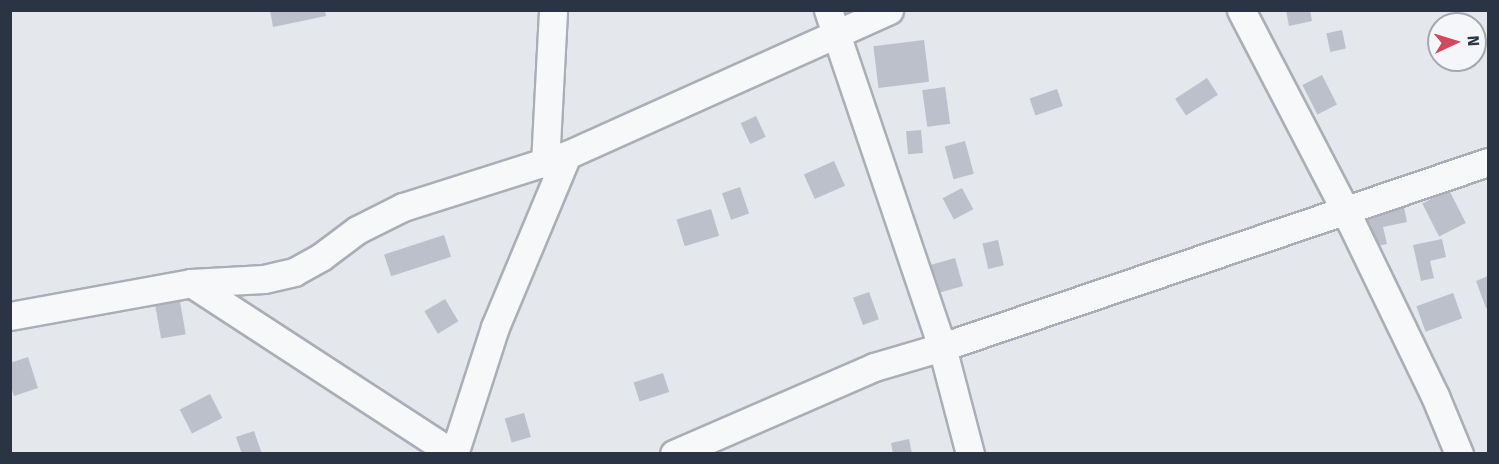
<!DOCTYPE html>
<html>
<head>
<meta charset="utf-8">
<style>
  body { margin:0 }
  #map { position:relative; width:1499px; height:464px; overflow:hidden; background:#e4e7ec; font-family:"Fira Sans",sans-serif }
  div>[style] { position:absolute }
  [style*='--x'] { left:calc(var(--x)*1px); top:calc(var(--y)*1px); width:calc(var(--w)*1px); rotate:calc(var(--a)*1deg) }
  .building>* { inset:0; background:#bbc0ca; transform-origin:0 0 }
  .roads { filter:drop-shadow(2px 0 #a9aeb7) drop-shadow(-2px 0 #a9aeb7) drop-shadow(0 2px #a9aeb7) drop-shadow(0 -2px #a9aeb7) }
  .minor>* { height:27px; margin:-13.5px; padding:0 13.5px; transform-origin:13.5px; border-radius:13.5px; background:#f7f8fa }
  span { translate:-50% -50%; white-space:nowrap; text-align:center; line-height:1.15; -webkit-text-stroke:6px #f4f6f9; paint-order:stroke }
  .frame { position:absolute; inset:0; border:12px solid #2b3445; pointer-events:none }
  .north { position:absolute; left:1427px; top:12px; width:60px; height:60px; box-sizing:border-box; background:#f4f6f9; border:2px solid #a4a8b1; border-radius:50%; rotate:86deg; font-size:16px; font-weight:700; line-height:24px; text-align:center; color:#2b3445 }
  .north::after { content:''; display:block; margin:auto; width:21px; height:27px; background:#d2485d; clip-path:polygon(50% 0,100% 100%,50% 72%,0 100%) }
</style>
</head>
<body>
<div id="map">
  <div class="building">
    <i style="clip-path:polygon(270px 10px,325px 10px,326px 16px,273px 27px)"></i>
    <i style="clip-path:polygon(1286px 10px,1310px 10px,1312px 21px,1289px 26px)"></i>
    <i style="left:1342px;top:30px;width:19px;height:16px;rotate:78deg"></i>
    <i style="left:924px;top:40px;width:42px;height:51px;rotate:83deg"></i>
    <i style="left:1322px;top:75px;width:33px;height:22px;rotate:63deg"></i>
    <i style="left:1207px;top:78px;width:20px;height:38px;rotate:57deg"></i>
    <i style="left:945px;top:87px;width:37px;height:23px;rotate:82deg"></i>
    <i style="left:1057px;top:89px;width:18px;height:29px;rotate:71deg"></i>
    <i style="left:756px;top:116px;width:23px;height:17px;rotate:65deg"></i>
    <i style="left:921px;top:130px;width:23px;height:15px;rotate:85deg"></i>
    <i style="left:965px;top:141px;width:34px;height:21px;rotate:75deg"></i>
    <i style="left:834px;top:161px;width:27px;height:33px;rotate:66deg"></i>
    <i style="left:740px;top:187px;width:28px;height:19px;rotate:71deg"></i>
    <i style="left:962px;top:188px;width:24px;height:22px;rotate:62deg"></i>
    <i style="left:1449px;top:190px;width:37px;height:30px;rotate:63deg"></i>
    <i style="clip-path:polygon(1404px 207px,1407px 222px,1383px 227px,1387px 244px,1372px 247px,1366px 214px)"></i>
    <i style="left:711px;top:209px;width:28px;height:36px;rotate:73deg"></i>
    <i style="left:444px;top:235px;width:23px;height:63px;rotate:72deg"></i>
    <i style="clip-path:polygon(1442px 239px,1446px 257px,1430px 261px,1434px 278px,1421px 281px,1413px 245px)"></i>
    <i style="left:998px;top:240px;width:26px;height:16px;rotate:77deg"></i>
    <i style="left:955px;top:258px;width:29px;height:34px;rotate:74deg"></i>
    <i style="clip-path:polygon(1488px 276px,1488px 308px,1486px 308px,1476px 281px)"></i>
    <i style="left:177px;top:285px;width:50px;height:25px;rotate:80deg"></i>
    <i style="left:869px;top:292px;width:29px;height:17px;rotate:70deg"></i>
    <i style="left:1453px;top:293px;width:27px;height:39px;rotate:70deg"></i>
    <i style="left:445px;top:299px;width:26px;height:24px;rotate:59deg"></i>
    <i style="clip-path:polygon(28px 357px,38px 388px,14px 396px,10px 383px,10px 363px)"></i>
    <i style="left:663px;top:373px;width:20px;height:31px;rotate:72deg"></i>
    <i style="left:210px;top:394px;width:27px;height:34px;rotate:63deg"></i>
    <i style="left:524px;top:413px;width:25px;height:20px;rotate:74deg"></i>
    <i style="clip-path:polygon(254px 431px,262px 454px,242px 454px,236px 437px)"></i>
    <i style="clip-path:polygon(909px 439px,912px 454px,893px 454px,891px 443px)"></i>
  </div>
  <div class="roads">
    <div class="minor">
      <i style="--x:828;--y:10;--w:356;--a:71.3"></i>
      <i style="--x:942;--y:347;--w:111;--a:75.3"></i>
      <i style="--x:1241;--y:10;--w:228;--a:62.5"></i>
      <i style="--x:1346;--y:212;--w:204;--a:64.2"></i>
      <i style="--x:1435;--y:396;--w:63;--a:67.5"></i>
      <i style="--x:545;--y:164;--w:154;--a:-87"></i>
      <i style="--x:191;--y:283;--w:313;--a:33.1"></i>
      <i style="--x:10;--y:316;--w:184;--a:-10.3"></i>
      <i style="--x:191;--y:283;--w:73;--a:-3.1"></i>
      <i style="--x:264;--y:279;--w:31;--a:-13"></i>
      <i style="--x:294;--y:272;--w:31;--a:-29"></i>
      <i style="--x:321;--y:257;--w:45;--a:-36.9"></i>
      <i style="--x:357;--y:230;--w:51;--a:-26.6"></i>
      <i style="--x:403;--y:207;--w:172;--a:-17.6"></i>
      <i style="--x:567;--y:155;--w:353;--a:-24.2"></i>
      <i style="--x:454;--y:454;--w:133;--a:-72.1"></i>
      <i style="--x:495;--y:327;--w:186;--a:-67.3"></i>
      <i style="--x:674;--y:454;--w:218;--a:-23.5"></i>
      <i style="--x:874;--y:367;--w:71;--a:-16.4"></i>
      <i style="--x:942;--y:347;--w:576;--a:-18.72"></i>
    </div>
  </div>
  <div class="frame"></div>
  <div class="north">N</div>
</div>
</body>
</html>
